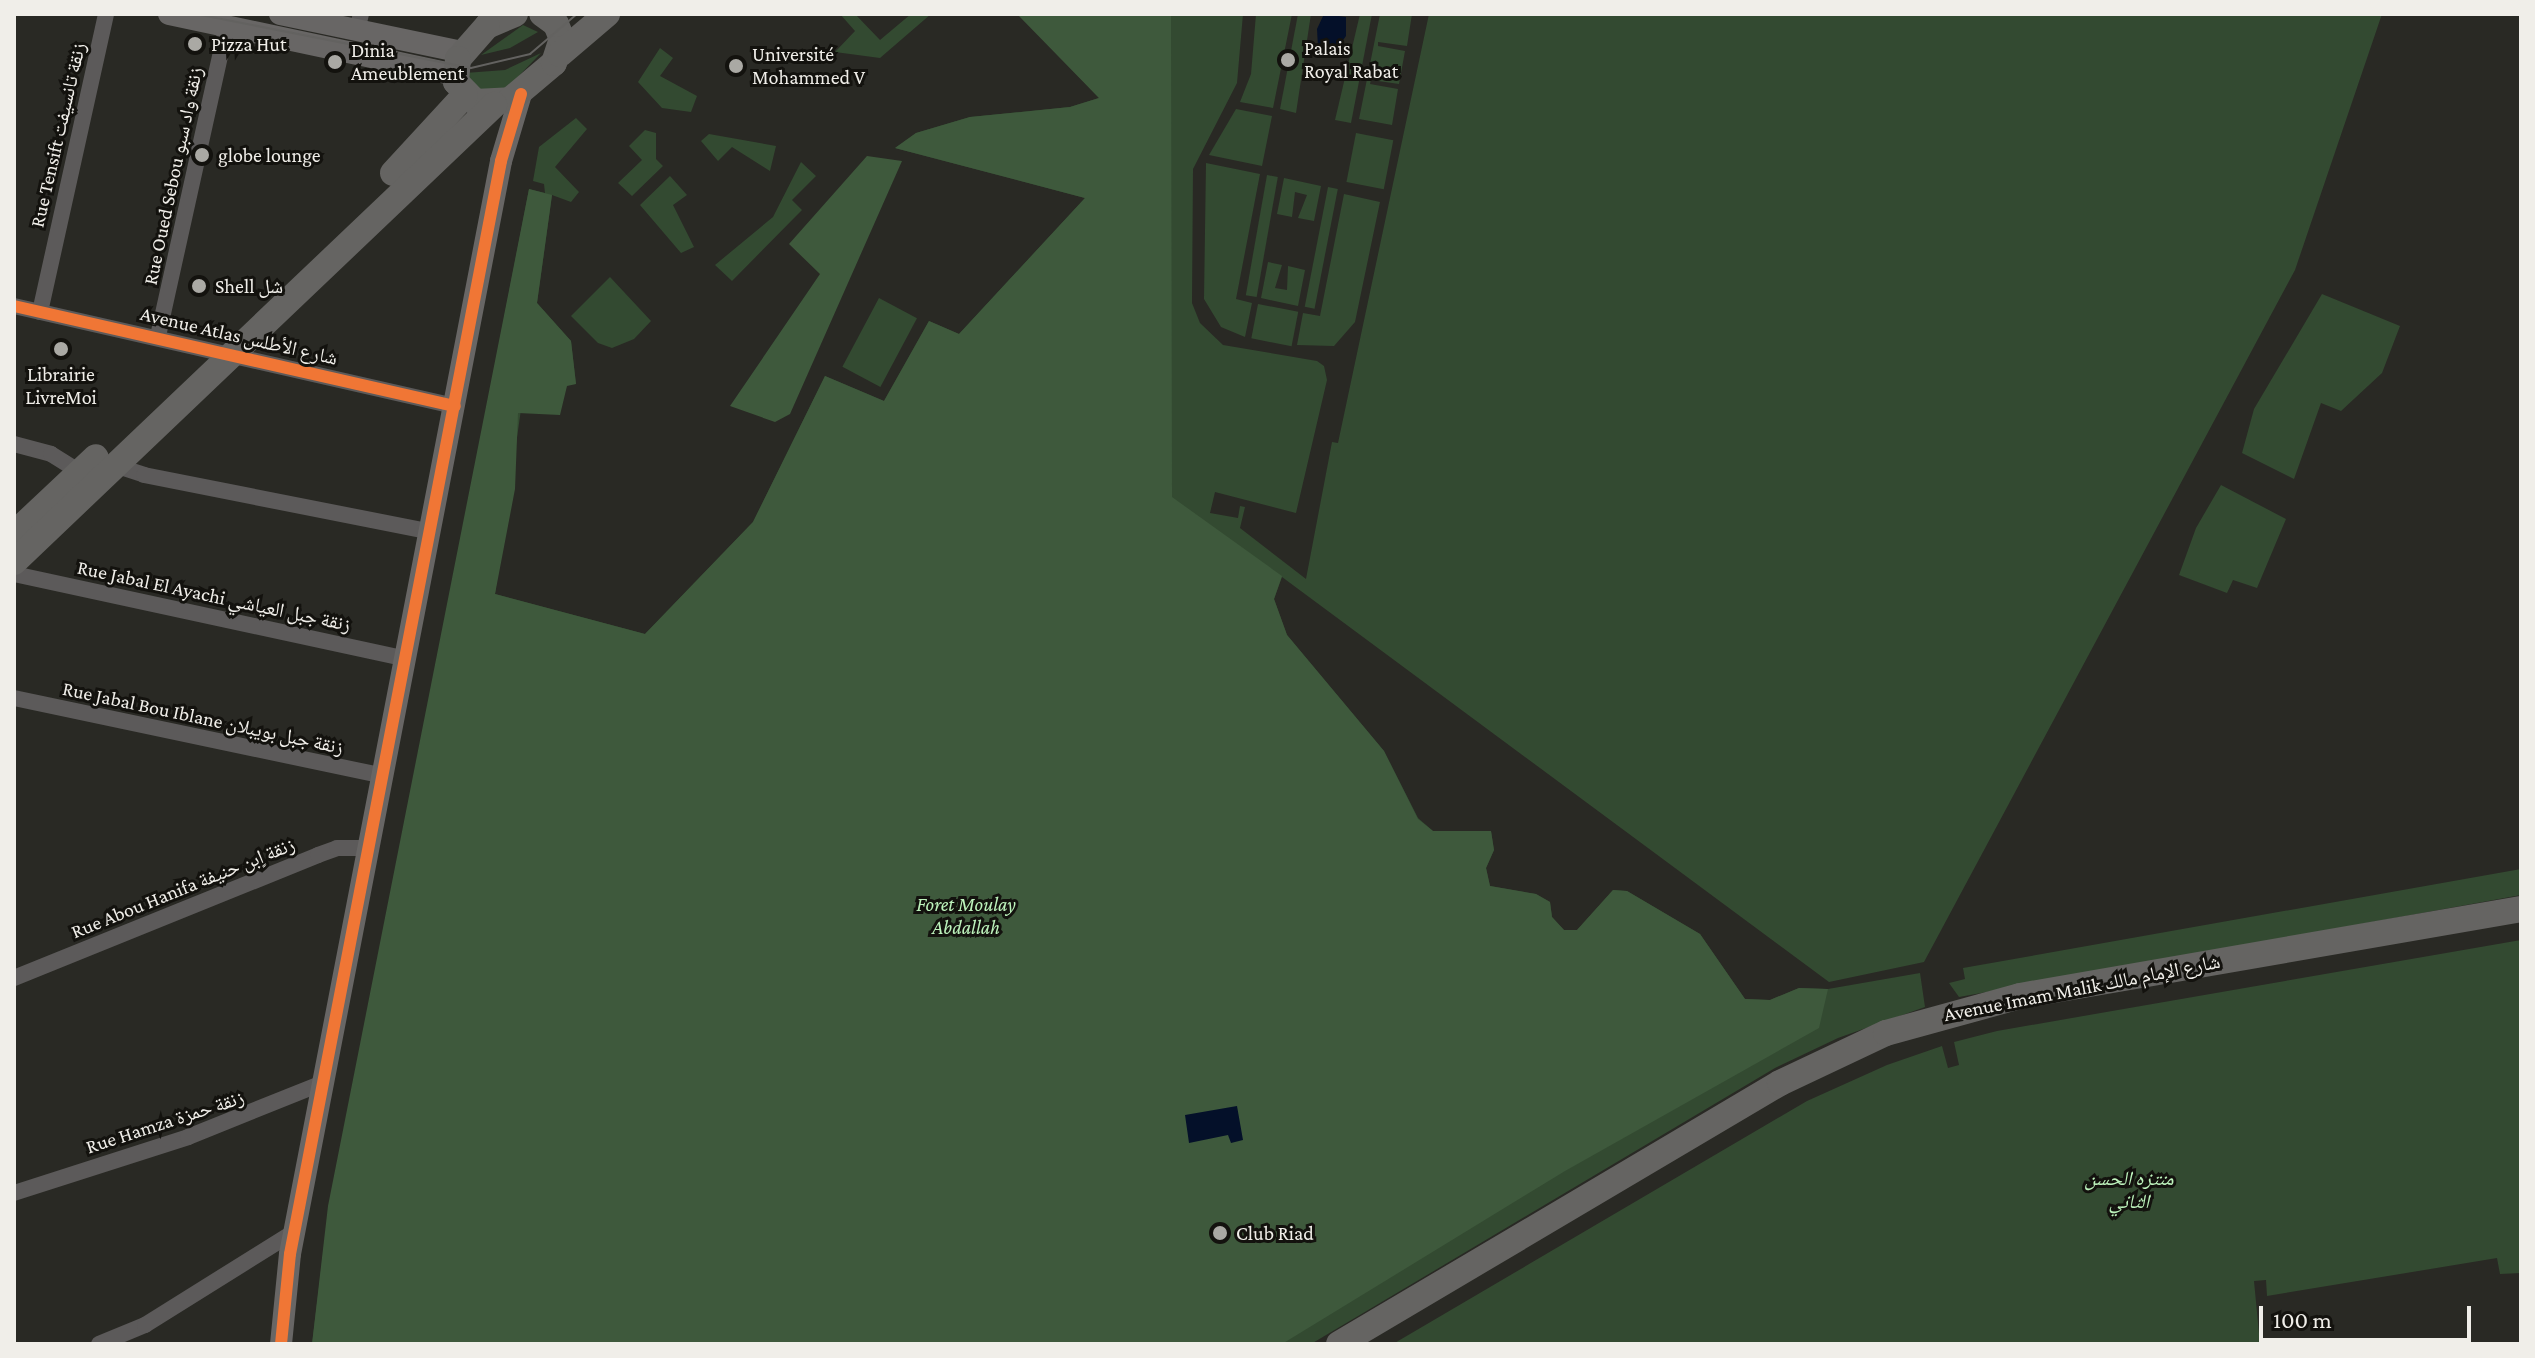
<!DOCTYPE html>
<html>
<head>
<meta charset="utf-8">
<style>
  body { margin:0 }
  #map { position:relative; width:2535px; height:1358px; overflow:hidden; background:#292924; font-family:"Crimson Pro","Noto Naskh Arabic",serif }
  div>[style] { position:absolute }
  .green>* { inset:0; background:#334a31; transform-origin:0 0 }
  .forest>* { inset:0; background:#3e593c }
  .water>* { inset:0; background:#041029 }
  .street>* { height:16px; margin:-8px; padding:0 8px; transform-origin:8px; border-radius:8px; background:#5c5a5a }
  .secondary>* { height:22px; margin:-11px; padding:0 11px; transform-origin:11px; border-radius:11px; background:#686665 }
  .primary>* { height:26px; margin:-13px; padding:0 13px; transform-origin:13px; border-radius:13px; background:#656462 }
  .tram>* { height:2px; margin:-1px; padding:0 1px; transform-origin:1px; border-radius:1px; background:#636260 }
  .cycleway>* { height:12px; margin:-6px; padding:0 6px; transform-origin:6px; border-radius:6px; background:#f07635 }
  .dots>* { width:22px; height:22px; translate:-50% -50%; box-sizing:border-box; border:4px solid #13120e; border-radius:50% }
  span { translate:-50% -50%; white-space:nowrap; text-align:center; line-height:1.15; -webkit-text-stroke:6px #13120e; paint-order:stroke }
  .poi-label { font-size:20px; color:#f0eee9 }
  .left { translate:0 -50%; text-align:left }
  .street-label { font-size:20px; color:#f0eee9 }
  .park-label { font-size:20px; color:#bdf3bc; font-style:italic }
  .frame { position:absolute; inset:0; border:16px solid #f0eee9; pointer-events:none }
  .scale { position:absolute; left:2259px; top:1306px; width:212px; height:36px; box-sizing:border-box; border:4px solid #f0eee9; border-top:0; padding-left:10px; font-size:24px; line-height:28px; white-space:nowrap; color:#f0eee9; -webkit-text-stroke:6px #13120e; paint-order:stroke }
</style>
</head>
<body>
<div id="map">
  <div class="green">
    <div style="clip-path:polygon(840px 14px,855px 14px,880px 40px,911px 14px,931px 14px,880px 58px,835px 52px,855px 31px)"></div>
    <div style="clip-path:polygon(1019px 14px,1243px 14px,1237px 83px,1193px 169px,1192px 303px,1200px 323px,1223px 345px,1317px 361px,1324px 366px,1327px 380px,1296px 513px,1215px 492px,1210px 513px,1238px 518px,1240px 506px,1245px 507px,1240px 528px,1306px 579px,1332px 442px,1338px 443px,1429px 14px,2382px 14px,2295px 270px,1924px 962px,1829px 982px,1282px 577px,1274px 599px,1287px 635px,1384px 751px,1418px 818px,1433px 831px,1491px 831px,1494px 850px,1486px 868px,1490px 886px,1536px 894px,1550px 902px,1552px 917px,1564px 930px,1577px 930px,1613px 890px,1627px 891px,1700px 934px,1745px 999px,1770px 1000px,1799px 988px,1828px 989px,1920px 973px,1925px 1007px,1838px 1038px,1775px 1068px,1311px 1344px,312px 1344px,324px 1246px,529px 189px,545px 193px,544px 184px,533px 181px,539px 147px,576px 118px,587px 129px,555px 167px,579px 192px,571px 202px,552px 195px,537px 303px,571px 341px,576px 384px,524px 388px,495px 594px,645px 634px,753px 522px,825px 376px,884px 401px,929px 321px,959px 334px,1085px 198px,895px 148px,916px 133px,970px 117px,1070px 107px,1099px 98px)"></div>
    <div style="clip-path:polygon(1256px 14px,1292px 14px,1273px 108px,1240px 102px,1251px 74px)"></div>
    <div style="clip-path:polygon(1298px 14px,1311px 14px,1296px 113px,1280px 109px)"></div>
    <div style="clip-path:polygon(1360px 14px,1372px 14px,1351px 123px,1335px 120px)"></div>
    <div style="clip-path:polygon(1380px 14px,1412px 14px,1407px 46px,1378px 42px,1378px 46px,1405px 51px,1399px 84px,1371px 80px,1370px 84px,1398px 89px,1392px 125px,1359px 119px)"></div>
    <div style="clip-path:polygon(523px 25px,538px 32px,510px 48px,481px 55px)"></div>
    <div style="clip-path:polygon(660px 48px,673px 58px,660px 76px,697px 96px,691px 112px,662px 108px,638px 82px)"></div>
    <div style="clip-path:polygon(541px 53px,506px 89px,482px 93px,465px 73px,505px 70px)"></div>
    <div style="clip-path:polygon(1236px 109px,1272px 116px,1262px 166px,1209px 155px)"></div>
    <div style="clip-path:polygon(645px 130px,656px 133px,656px 159px,663px 166px,632px 196px,618px 183px,642px 160px,629px 146px)"></div>
    <div style="left:1356px;top:133px;width:38px;height:50px;rotate:11deg"></div>
    <div style="clip-path:polygon(709px 134px,776px 146px,770px 171px,732px 147px,718px 161px,701px 141px)"></div>
    <div style="clip-path:polygon(801px 162px,816px 176px,792px 200px,802px 210px,732px 281px,715px 265px,773px 217px)"></div>
    <div style="clip-path:polygon(1206px 163px,1260px 174px,1236px 299px,1252px 303px,1245px 337px,1221px 327px,1204px 299px)"></div>
    <div style="left:1267px;top:175px;width:11px;height:122px;rotate:10deg"></div>
    <div style="clip-path:polygon(670px 176px,687px 195px,673px 205px,694px 247px,681px 253px,640px 205px)"></div>
    <div style="clip-path:polygon(1284px 178px,1321px 186px,1314px 221px,1298px 218px,1307px 195px,1295px 192px,1292px 217px,1277px 214px)"></div>
    <div style="left:1328px;top:187px;width:10px;height:122px;rotate:11deg"></div>
    <div style="clip-path:polygon(1344px 194px,1380px 202px,1355px 322px,1334px 346px,1297px 345px,1303px 313px,1320px 316px)"></div>
    <div style="clip-path:polygon(1268px 262px,1282px 265px,1275px 288px,1287px 290px,1288px 266px,1305px 270px,1298px 306px,1261px 298px)"></div>
    <div style="clip-path:polygon(610px 277px,651px 321px,634px 339px,612px 348px,598px 343px,571px 316px)"></div>
    <div style="clip-path:polygon(2322px 294px,2400px 326px,2382px 373px,2341px 411px,2321px 403px,2294px 479px,2242px 453px,2254px 409px)"></div>
    <div style="left:879px;top:298px;width:43px;height:78px;rotate:28deg"></div>
    <div style="left:1258px;top:304px;width:41px;height:35px;rotate:11deg"></div>
    <div style="clip-path:polygon(2221px 485px,2286px 519px,2257px 588px,2233px 580px,2227px 593px,2179px 575px,2196px 528px)"></div>
    <div style="clip-path:polygon(2521px 869px,2521px 895px,1959px 997px,1949px 983px,1965px 979px,1963px 968px)"></div>
    <div style="clip-path:polygon(2521px 940px,2521px 1273px,2500px 1274px,2497px 1258px,2267px 1296px,2266px 1280px,2254px 1281px,2260px 1344px,1393px 1344px,1807px 1101px,1887px 1065px,1942px 1046px,1948px 1068px,1959px 1065px,1954px 1042px,1997px 1031px)"></div>
  </div>
  <div class="forest">
    <div style="clip-path:polygon(1017px 14px,1171px 14px,1172px 497px,1282px 576px,1274px 599px,1287px 635px,1384px 751px,1418px 819px,1433px 831px,1491px 831px,1494px 850px,1486px 868px,1490px 886px,1536px 894px,1550px 902px,1552px 917px,1564px 930px,1577px 930px,1613px 890px,1627px 891px,1700px 934px,1745px 999px,1770px 1000px,1799px 988px,1828px 989px,1819px 1028px,1565px 1171px,1282px 1344px,312px 1344px,328px 1206px,529px 189px,552px 195px,537px 303px,571px 341px,576px 384px,567px 386px,560px 415px,518px 413px,515px 489px,495px 594px,645px 634px,753px 522px,825px 376px,884px 401px,929px 321px,959px 334px,1085px 198px,895px 148px,916px 133px,970px 117px,1070px 107px,1099px 98px)"></div>
    <div style="clip-path:polygon(867px 156px,902px 161px,790px 414px,775px 422px,730px 406px,820px 274px,789px 244px)"></div>
  </div>
  <div class="water">
    <div style="clip-path:polygon(1324px 14px,1346px 17px,1346px 36px,1330px 58px,1318px 47px,1317px 29px)"></div>
    <div style="clip-path:polygon(1237px 1106px,1243px 1140px,1231px 1143px,1228px 1135px,1189px 1143px,1185px 1115px)"></div>
  </div>
  <div class="street">
    <div style="left:357px;top:30px;width:16px;rotate:-76deg"></div>
    <div style="left:14px;top:306px;width:452px;rotate:12.8deg"></div>
    <div style="left:40px;top:312px;width:305px;rotate:-77.5deg"></div>
    <div style="left:158px;top:336px;width:319px;rotate:-77.5deg"></div>
    <div style="left:14px;top:444px;width:38px;rotate:15deg"></div>
    <div style="left:51px;top:454px;width:34px;rotate:32deg"></div>
    <div style="left:108px;top:463px;width:38px;rotate:18deg"></div>
    <div style="left:144px;top:475px;width:293px;rotate:11.2deg"></div>
    <div style="left:14px;top:574px;width:401px;rotate:12.2deg"></div>
    <div style="left:14px;top:698px;width:378px;rotate:11.9deg"></div>
    <div style="left:14px;top:978px;width:328px;rotate:-22deg"></div>
    <div style="left:318px;top:855px;width:20px;rotate:-20deg"></div>
    <div style="left:337px;top:848px;width:34px"></div>
    <div style="left:14px;top:1193px;width:183px;rotate:-17.8deg"></div>
    <div style="left:188px;top:1137px;width:148px;rotate:-21.9deg"></div>
    <div style="left:99px;top:1344px;width:50px;rotate:-22.4deg"></div>
    <div style="left:145px;top:1325px;width:176px;rotate:-32deg"></div>
  </div>
  <div class="secondary">
    <div style="left:169px;top:14px;width:292px;rotate:12deg"></div>
    <div style="left:280px;top:14px;width:186px;rotate:11.8deg"></div>
    <div style="left:281px;top:1344px;width:90px;rotate:-84.3deg"></div>
    <div style="left:290px;top:1254px;width:1113px;rotate:-79.07deg"></div>
    <div style="left:501px;top:161px;width:70px;rotate:-73.4deg"></div>
  </div>
  <div class="primary">
    <div style="left:515px;top:14px;width:30px;rotate:157deg"></div>
    <div style="left:487px;top:26px;width:44px;rotate:131.3deg"></div>
    <div style="left:458px;top:59px;width:23px;rotate:95deg"></div>
    <div style="left:456px;top:82px;width:28px;rotate:46deg"></div>
    <div style="left:475px;top:102px;width:35px;rotate:-3deg"></div>
    <div style="left:510px;top:100px;width:57px;rotate:-40.1deg"></div>
    <div style="left:554px;top:63px;width:25px;rotate:-72deg"></div>
    <div style="left:562px;top:39px;width:16px;rotate:-112deg"></div>
    <div style="left:556px;top:24px;width:17px;rotate:-144deg"></div>
    <div style="left:560px;top:54px;width:62px;rotate:-40.4deg"></div>
    <div style="left:393px;top:173px;width:106px;rotate:-47.3deg"></div>
    <div style="left:14px;top:534px;width:112px;rotate:-43.2deg"></div>
    <div style="left:14px;top:562px;width:663px;rotate:-43.59deg"></div>
    <div style="left:1339px;top:1344px;width:512px;rotate:-30.62deg"></div>
    <div style="left:1780px;top:1083px;width:117px;rotate:-25.3deg"></div>
    <div style="left:1886px;top:1033px;width:139px;rotate:-15.4deg"></div>
    <div style="left:2020px;top:996px;width:508px;rotate:-9.85deg"></div>
  </div>
  <div class="tram">
    <div style="left:196px;top:14px;width:280px;rotate:11.1deg"></div>
    <div style="left:471px;top:68px;width:61px;rotate:-13.3deg"></div>
    <div style="left:530px;top:54px;width:62px;rotate:-40.4deg"></div>
  </div>
  <div class="cycleway">
    <div style="left:14px;top:306px;width:452px;rotate:12.8deg"></div>
    <div style="left:281px;top:1344px;width:90px;rotate:-84.3deg"></div>
    <div style="left:290px;top:1254px;width:1113px;rotate:-79.07deg"></div>
    <div style="left:501px;top:161px;width:70px;rotate:-73.4deg"></div>
  </div>
  <div class="dots">
    <div style="left:195px;top:44px;background:#aaa9a4"></div>
    <div style="left:1288px;top:60px;background:#aaa9a4"></div>
    <div style="left:335px;top:62px;background:#aaa9a4"></div>
    <div style="left:736px;top:66px;background:#aaa9a4"></div>
    <div style="left:202px;top:155px;background:#aaa9a4"></div>
    <div style="left:199px;top:286px;background:#aaa9a4"></div>
    <div style="left:61px;top:349px;background:#aaa9a4"></div>
    <div style="left:1220px;top:1233px;background:#aaa9a4"></div>
  </div>
  <div class="poi-label">
    <span class="left" style="left:211px;top:44px">Pizza Hut</span>
    <span class="left" style="left:1304px;top:60px">Palais<br>Royal Rabat</span>
    <span class="left" style="left:351px;top:62px">Dinia<br>Ameublement</span>
    <span class="left" style="left:752px;top:66px">Université<br>Mohammed V</span>
    <span class="left" style="left:218px;top:155px">globe lounge</span>
    <span class="left" style="left:215px;top:286px">Shell شل</span>
    <span style="left:61px;top:386px">Librairie<br>LivreMoi</span>
    <span class="left" style="left:1236px;top:1233px">Club Riad</span>
  </div>
  <div class="street-label">
    <span style="left:58px;top:135px;rotate:-77deg">Rue Tensift زنقة تانسيفت</span>
    <span style="left:173px;top:176px;rotate:-78deg">Rue Oued Sebou زنقة واد سبو</span>
    <span style="left:239px;top:336px;rotate:13deg">Avenue Atlas شارع الأطلس</span>
    <span style="left:214px;top:596px;rotate:12deg">Rue Jabal El Ayachi زنقة جبل العياشي</span>
    <span style="left:203px;top:718px;rotate:12deg">Rue Jabal Bou Iblane زنقة جبل بويبلان</span>
    <span style="left:183px;top:888px;rotate:-22deg">Rue Abou Hanifa زنقة اٍبن حنيفة</span>
    <span style="left:2082px;top:988px;rotate:-11deg">Avenue Imam Malik شارع الإمام مالك</span>
    <span style="left:165px;top:1122px;rotate:-18deg">Rue Hamza زنقة حمزة</span>
  </div>
  <div class="park-label">
    <span style="left:966px;top:916px">Foret Moulay<br>Abdallah</span>
    <span style="left:2129px;top:1190px">منتزه الحسن<br>الثاني</span>
  </div>
  <div class="frame"></div>
  <div class="scale">100 m</div>
</div>
</body>
</html>
